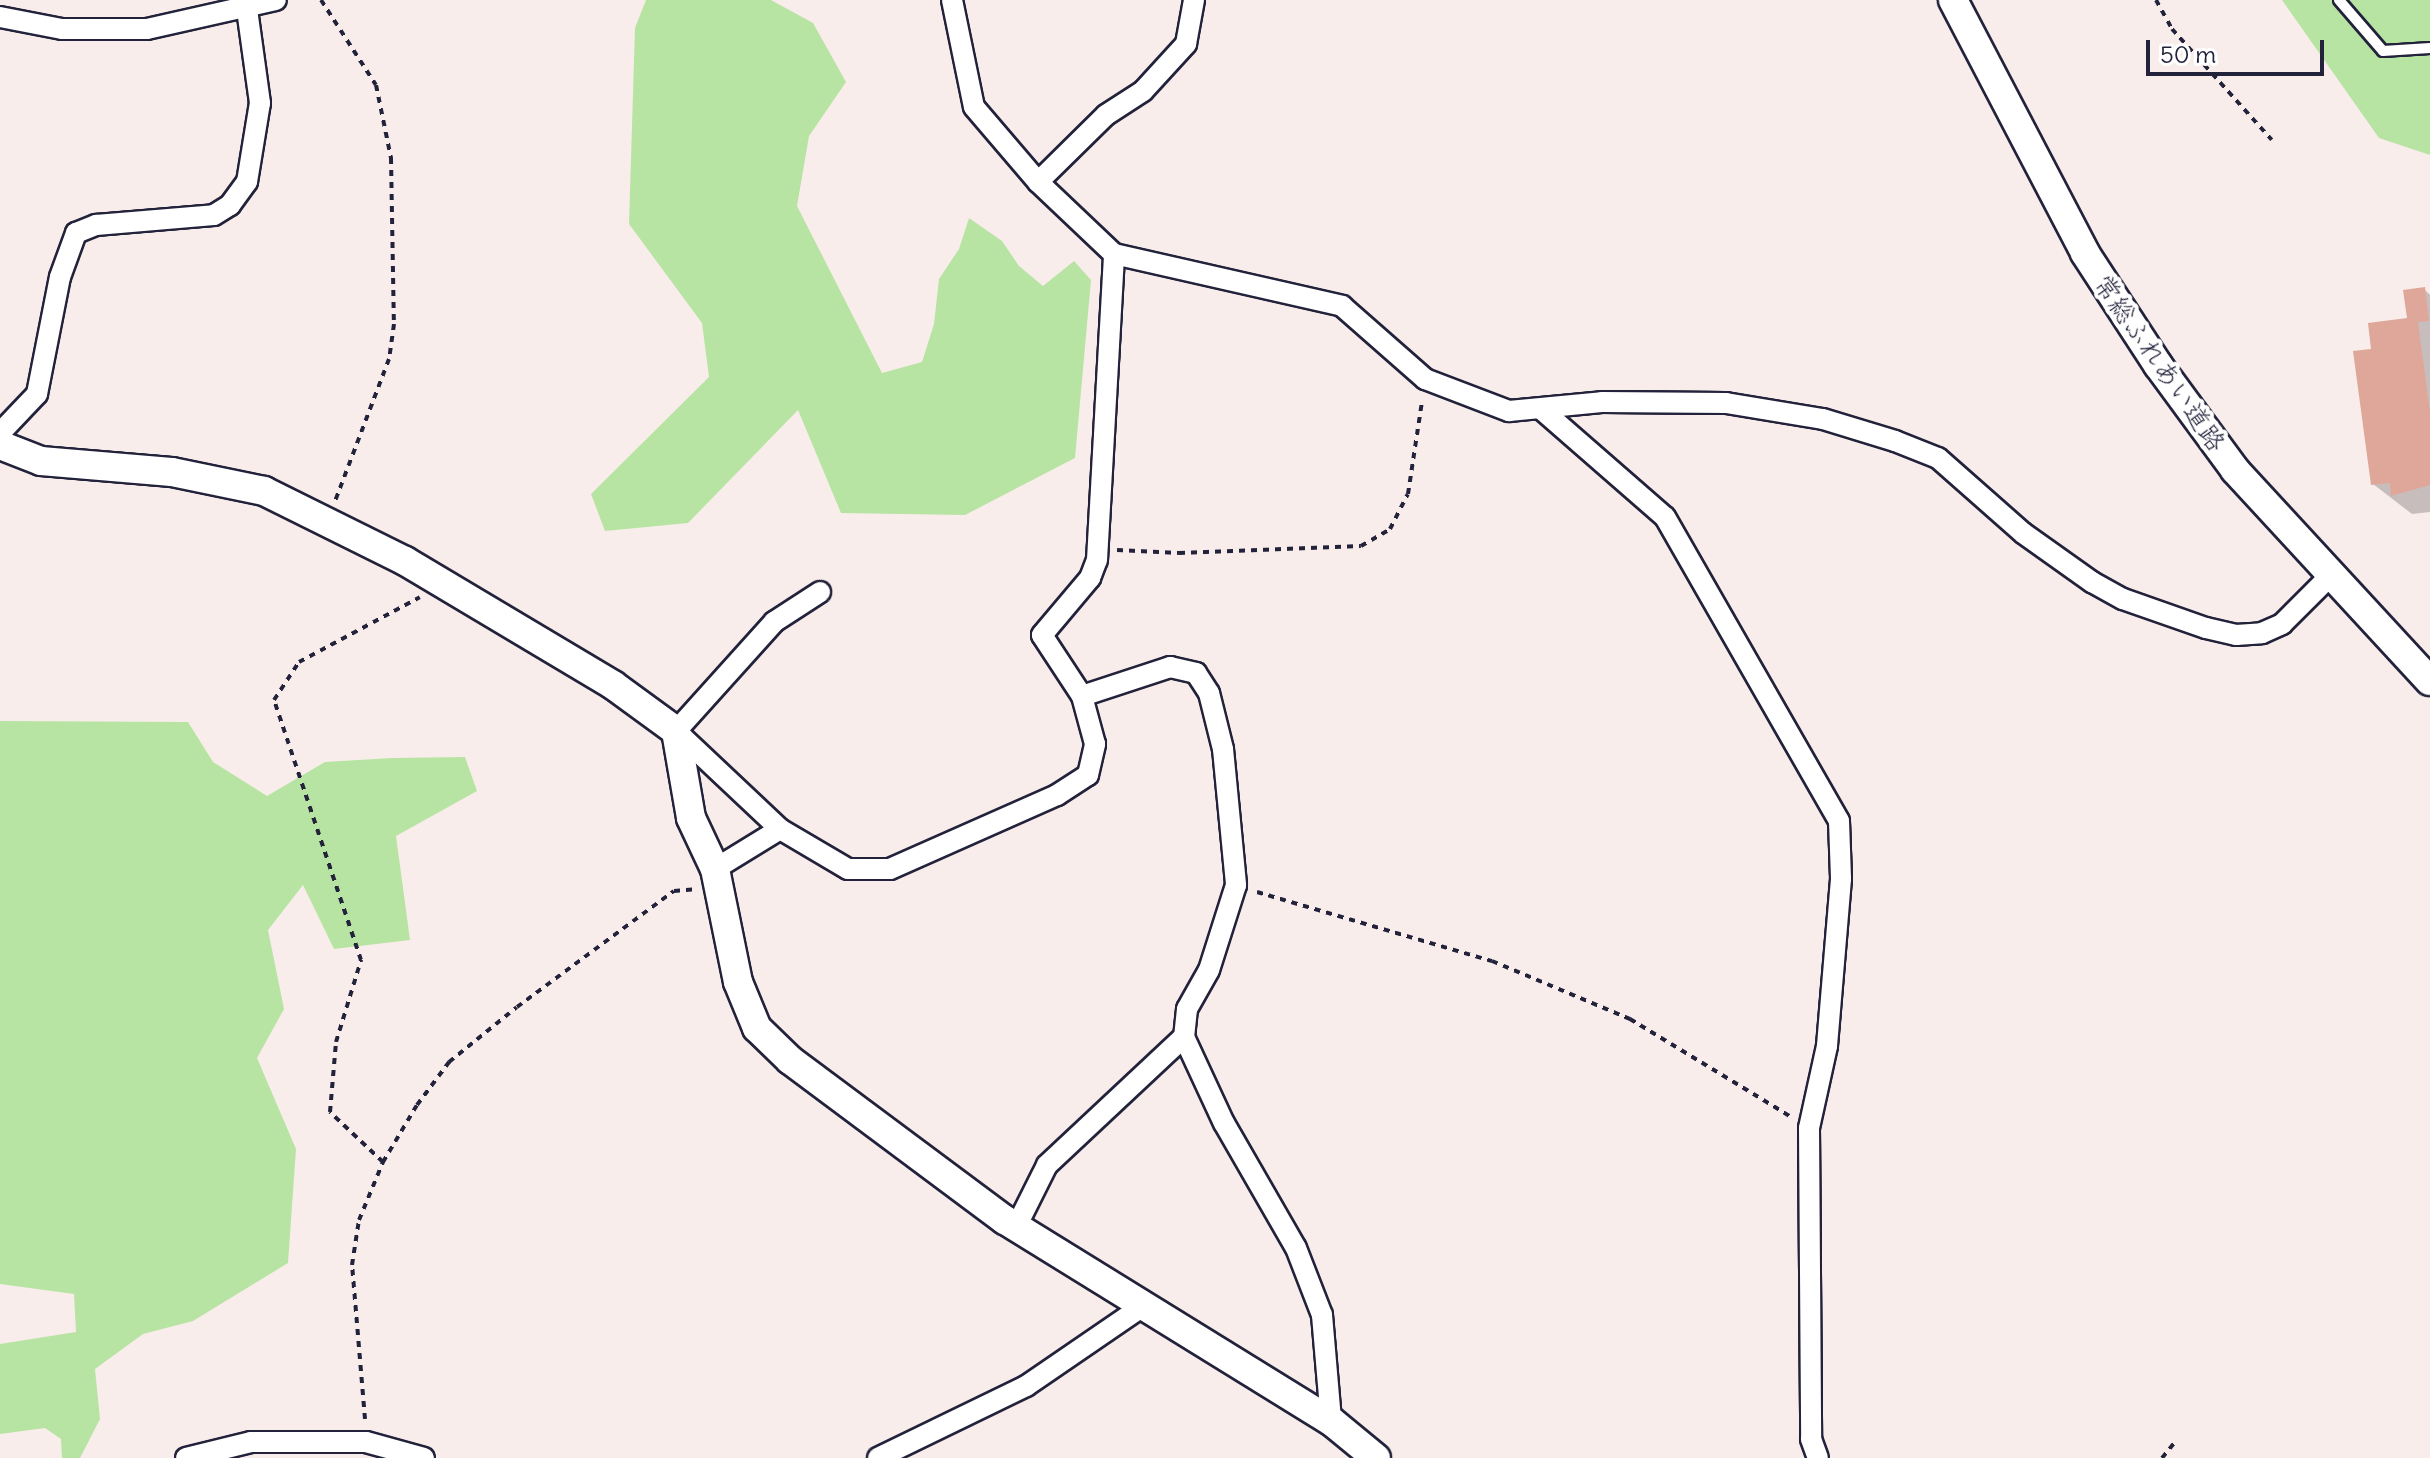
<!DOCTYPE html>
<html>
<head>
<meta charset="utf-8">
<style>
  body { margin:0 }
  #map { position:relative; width:2430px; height:1458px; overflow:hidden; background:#f9edeb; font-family:Delius,"Klee One",sans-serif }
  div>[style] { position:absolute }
  .green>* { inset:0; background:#b7e4a2 }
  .shadow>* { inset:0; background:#0003 }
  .building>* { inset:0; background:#dfa79a }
  .path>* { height:4px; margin-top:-2px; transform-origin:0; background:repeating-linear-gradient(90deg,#22223b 0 6px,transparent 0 12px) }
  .roads { filter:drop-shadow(2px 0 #22223b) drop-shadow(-2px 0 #22223b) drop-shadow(0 2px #22223b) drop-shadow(0 -2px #22223b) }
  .lane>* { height:10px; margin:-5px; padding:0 5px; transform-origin:5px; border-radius:5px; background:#fff }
  .street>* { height:20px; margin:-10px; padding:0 10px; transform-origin:10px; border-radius:10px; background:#fff }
  .secondary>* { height:28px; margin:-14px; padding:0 14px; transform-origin:14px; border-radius:14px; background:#fff }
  span { translate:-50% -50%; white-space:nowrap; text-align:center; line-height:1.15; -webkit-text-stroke:8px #fff; paint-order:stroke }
  .street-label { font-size:26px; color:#22223b }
  .scale { position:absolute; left:2146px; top:40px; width:178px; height:36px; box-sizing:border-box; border:4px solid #22223b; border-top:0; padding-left:10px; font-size:24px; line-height:28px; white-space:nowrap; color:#22223b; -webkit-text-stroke:6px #fff; paint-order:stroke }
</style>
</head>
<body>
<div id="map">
  <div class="green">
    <div style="clip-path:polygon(646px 0,771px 0,813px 23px,846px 82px,809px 136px,797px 206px,882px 373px,922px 362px,934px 324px,939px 279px,959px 249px,969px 218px,1002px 241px,1019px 266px,1043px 286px,1074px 261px,1091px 280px,1075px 458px,965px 515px,841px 513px,798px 410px,688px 523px,605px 531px,591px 494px,709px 377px,702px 323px,629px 224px,635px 28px)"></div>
    <div style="clip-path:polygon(2282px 0,2430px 0,2430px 155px,2379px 138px)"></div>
    <div style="clip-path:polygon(0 721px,188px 722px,213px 762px,267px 796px,325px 762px,392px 758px,465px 757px,477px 791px,396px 836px,410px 940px,334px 949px,303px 885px,268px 930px,284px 1009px,257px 1058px,296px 1149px,288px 1263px,193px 1321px,143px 1334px,95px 1369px,100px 1419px,80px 1458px,62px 1458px,61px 1439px,45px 1428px,0 1434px,0 1344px,76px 1332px,74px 1294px,0 1284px)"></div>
  </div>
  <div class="shadow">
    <div style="clip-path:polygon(2424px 289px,2430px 295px,2430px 512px,2412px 514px,2373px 484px,2409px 320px)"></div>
  </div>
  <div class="building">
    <div style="clip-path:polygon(2425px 287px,2429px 321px,2418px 322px,2430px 413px,2430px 485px,2391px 496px,2390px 483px,2371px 485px,2353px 351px,2371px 349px,2368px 323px,2407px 318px,2403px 290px)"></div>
  </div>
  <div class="path">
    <div style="left:321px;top:0;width:101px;rotate:57.1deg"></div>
    <div style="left:376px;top:85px;width:75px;rotate:78.4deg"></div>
    <div style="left:391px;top:158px;width:166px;rotate:89deg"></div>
    <div style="left:394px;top:324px;width:35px;rotate:98deg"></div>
    <div style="left:389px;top:359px;width:152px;rotate:110.8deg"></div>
    <div style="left:2156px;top:0;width:33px;rotate:61deg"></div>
    <div style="left:2172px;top:29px;width:149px;rotate:48deg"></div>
    <div style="left:1117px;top:550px;width:62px;rotate:2.8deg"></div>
    <div style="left:1179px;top:553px;width:182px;rotate:-2.2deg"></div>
    <div style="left:1361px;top:546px;width:34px;rotate:-30deg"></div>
    <div style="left:1390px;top:529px;width:39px;rotate:-63deg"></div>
    <div style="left:1408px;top:494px;width:94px;rotate:-81.4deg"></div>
    <div style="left:1257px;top:892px;width:245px;rotate:16.4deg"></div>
    <div style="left:1492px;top:961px;width:150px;rotate:22.8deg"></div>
    <div style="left:1630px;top:1019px;width:188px;rotate:31.3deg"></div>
    <div style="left:383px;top:1162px;width:73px;rotate:-136.7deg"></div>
    <div style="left:330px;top:1112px;width:70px;rotate:-85.1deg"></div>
    <div style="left:336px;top:1042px;width:86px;rotate:-73deg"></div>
    <div style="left:361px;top:960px;width:274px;rotate:-108.5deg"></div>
    <div style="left:274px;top:700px;width:45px;rotate:-56.7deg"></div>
    <div style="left:299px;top:662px;width:137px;rotate:-28.2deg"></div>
    <div style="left:365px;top:1419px;width:155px;rotate:-94.8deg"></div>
    <div style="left:352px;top:1265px;width:46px;rotate:-81.2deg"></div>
    <div style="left:359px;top:1220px;width:63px;rotate:-67.5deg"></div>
    <div style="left:383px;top:1162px;width:66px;rotate:-59.2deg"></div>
    <div style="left:417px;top:1105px;width:54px;rotate:-53.3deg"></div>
    <div style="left:449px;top:1062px;width:87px;rotate:-39deg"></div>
    <div style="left:517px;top:1007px;width:195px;rotate:-36.5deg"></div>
    <div style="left:674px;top:891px;width:21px;rotate:-5deg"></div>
    <div style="left:2162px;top:1458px;width:19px;rotate:-51deg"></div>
  </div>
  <div class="roads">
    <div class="lane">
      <div style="left:2339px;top:0;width:67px;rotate:49.2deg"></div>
      <div style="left:2383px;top:51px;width:47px;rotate:-3.7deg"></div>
    </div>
    <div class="street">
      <div style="left:952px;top:0;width:109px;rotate:78.4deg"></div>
      <div style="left:974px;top:107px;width:99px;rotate:49.5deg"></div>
      <div style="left:1038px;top:182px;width:105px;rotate:43.5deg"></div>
      <div style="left:1114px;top:254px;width:234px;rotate:12.8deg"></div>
      <div style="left:1342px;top:306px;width:111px;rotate:41.3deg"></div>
      <div style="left:1425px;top:379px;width:90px;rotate:20.9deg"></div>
      <div style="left:1509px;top:411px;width:93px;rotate:-5.5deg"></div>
      <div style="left:1602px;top:402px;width:124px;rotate:0.5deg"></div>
      <div style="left:1726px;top:403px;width:98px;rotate:9.4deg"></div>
      <div style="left:1823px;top:419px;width:75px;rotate:17deg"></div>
      <div style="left:1895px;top:441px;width:46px;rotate:21.6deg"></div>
      <div style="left:1938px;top:458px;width:113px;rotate:41.4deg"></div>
      <div style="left:2023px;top:533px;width:85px;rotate:35.4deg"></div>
      <div style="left:2092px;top:582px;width:35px;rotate:29deg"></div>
      <div style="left:2123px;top:599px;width:88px;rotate:19.3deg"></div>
      <div style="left:2206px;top:628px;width:31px;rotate:13deg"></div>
      <div style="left:2236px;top:635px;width:26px;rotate:-4deg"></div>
      <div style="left:2262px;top:633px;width:22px;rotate:-24deg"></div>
      <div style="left:2282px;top:624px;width:66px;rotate:-45deg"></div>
      <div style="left:0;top:17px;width:63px;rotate:11deg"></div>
      <div style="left:62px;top:29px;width:85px"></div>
      <div style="left:147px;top:29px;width:132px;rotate:-12.7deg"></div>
      <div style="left:1038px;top:182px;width:95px;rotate:-44.6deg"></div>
      <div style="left:1106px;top:115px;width:44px;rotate:-33deg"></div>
      <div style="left:1143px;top:91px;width:64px;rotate:-47.5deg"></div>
      <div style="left:1186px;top:44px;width:45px;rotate:-79.7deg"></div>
      <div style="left:1541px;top:409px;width:164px;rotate:41.1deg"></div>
      <div style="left:1665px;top:517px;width:350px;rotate:60.2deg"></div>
      <div style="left:1839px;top:821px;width:58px;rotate:88deg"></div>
      <div style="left:1841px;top:879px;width:168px;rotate:94.8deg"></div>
      <div style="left:1827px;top:1046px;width:84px;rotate:102.4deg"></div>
      <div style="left:1809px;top:1128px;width:311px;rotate:89.6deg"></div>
      <div style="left:1811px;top:1439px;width:20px;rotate:70deg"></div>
      <div style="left:0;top:433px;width:54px;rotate:-46.5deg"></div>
      <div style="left:37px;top:394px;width:119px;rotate:-78.9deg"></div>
      <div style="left:60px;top:277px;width:47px;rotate:-70deg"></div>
      <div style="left:76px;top:233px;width:22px;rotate:-22deg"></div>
      <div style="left:96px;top:225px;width:118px;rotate:-4.8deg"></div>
      <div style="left:214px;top:215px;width:19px;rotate:-32deg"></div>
      <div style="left:230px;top:205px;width:29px;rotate:-54deg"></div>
      <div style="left:247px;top:182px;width:80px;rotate:-80.7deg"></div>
      <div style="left:260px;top:103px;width:95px;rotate:-97.9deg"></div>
      <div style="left:1082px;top:696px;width:93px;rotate:-18.2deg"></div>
      <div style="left:1170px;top:667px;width:27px;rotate:13deg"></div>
      <div style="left:1196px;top:673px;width:24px;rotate:57deg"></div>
      <div style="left:1209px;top:693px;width:58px;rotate:76deg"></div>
      <div style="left:1223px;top:749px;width:137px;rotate:84.5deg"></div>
      <div style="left:1236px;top:885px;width:89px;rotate:107.6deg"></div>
      <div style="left:1209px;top:970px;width:45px;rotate:119.4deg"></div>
      <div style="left:1187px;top:1009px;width:28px;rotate:96deg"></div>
      <div style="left:1184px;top:1037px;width:95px;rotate:65.1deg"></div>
      <div style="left:1224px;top:1123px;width:144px;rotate:60.1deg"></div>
      <div style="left:1296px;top:1248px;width:72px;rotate:68.8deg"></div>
      <div style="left:1322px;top:1315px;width:106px;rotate:85.1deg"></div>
      <div style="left:780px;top:829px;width:143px;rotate:-136.7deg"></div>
      <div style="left:676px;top:731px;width:147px;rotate:-48deg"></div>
      <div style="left:774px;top:622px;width:55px;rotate:-33.1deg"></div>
      <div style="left:715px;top:869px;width:76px;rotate:-31.6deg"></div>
      <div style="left:780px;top:829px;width:79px;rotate:30.5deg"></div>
      <div style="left:848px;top:869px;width:42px"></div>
      <div style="left:890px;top:869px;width:183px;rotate:-23.9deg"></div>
      <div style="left:1057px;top:795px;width:37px;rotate:-33deg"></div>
      <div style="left:1088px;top:775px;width:32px;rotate:-77deg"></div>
      <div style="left:1095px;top:744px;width:50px;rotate:-105.2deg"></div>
      <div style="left:1082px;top:696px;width:73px;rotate:-123.3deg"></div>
      <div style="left:1042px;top:635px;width:75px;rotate:-49.9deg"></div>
      <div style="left:1090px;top:578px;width:19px;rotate:-69deg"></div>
      <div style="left:1097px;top:560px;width:306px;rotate:-86.8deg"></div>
      <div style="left:1016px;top:1227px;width:69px;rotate:-63.4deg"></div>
      <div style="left:1047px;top:1165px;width:187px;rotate:-43.1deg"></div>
      <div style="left:186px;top:1458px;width:67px;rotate:-13.8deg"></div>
      <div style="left:251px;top:1442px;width:115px"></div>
      <div style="left:366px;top:1442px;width:60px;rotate:15.4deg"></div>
      <div style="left:878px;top:1458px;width:165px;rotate:-25.9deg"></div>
      <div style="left:1026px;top:1386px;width:138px;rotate:-34.4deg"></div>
    </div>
    <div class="secondary">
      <div style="left:1953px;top:0;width:285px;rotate:62.4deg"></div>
      <div style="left:2085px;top:253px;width:134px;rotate:56.9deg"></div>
      <div style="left:2158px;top:365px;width:130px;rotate:53.7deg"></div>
      <div style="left:2235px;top:470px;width:287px;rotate:47.3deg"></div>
      <div style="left:0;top:445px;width:44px;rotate:21.3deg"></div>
      <div style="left:41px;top:461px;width:131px;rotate:4.8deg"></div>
      <div style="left:172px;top:472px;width:94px;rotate:11.7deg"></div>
      <div style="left:264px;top:491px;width:157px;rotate:26.4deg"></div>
      <div style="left:405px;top:561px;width:242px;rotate:30.8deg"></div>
      <div style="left:613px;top:685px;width:78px;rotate:36.1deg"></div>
      <div style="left:676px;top:731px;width:88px;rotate:80.2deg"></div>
      <div style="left:691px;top:818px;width:56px;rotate:64.8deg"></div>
      <div style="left:715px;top:869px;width:115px;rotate:78.5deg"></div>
      <div style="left:738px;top:982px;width:50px;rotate:67.6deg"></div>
      <div style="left:757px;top:1028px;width:46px;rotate:44.1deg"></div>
      <div style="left:790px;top:1060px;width:268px;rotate:36.7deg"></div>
      <div style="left:1005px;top:1220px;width:383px;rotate:31.7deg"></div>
      <div style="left:1331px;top:1421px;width:58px;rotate:39.4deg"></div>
    </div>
  </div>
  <div class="street-label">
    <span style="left:2160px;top:363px;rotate:55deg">常総ふれあい道路</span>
  </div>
  <div class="scale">50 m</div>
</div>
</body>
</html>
